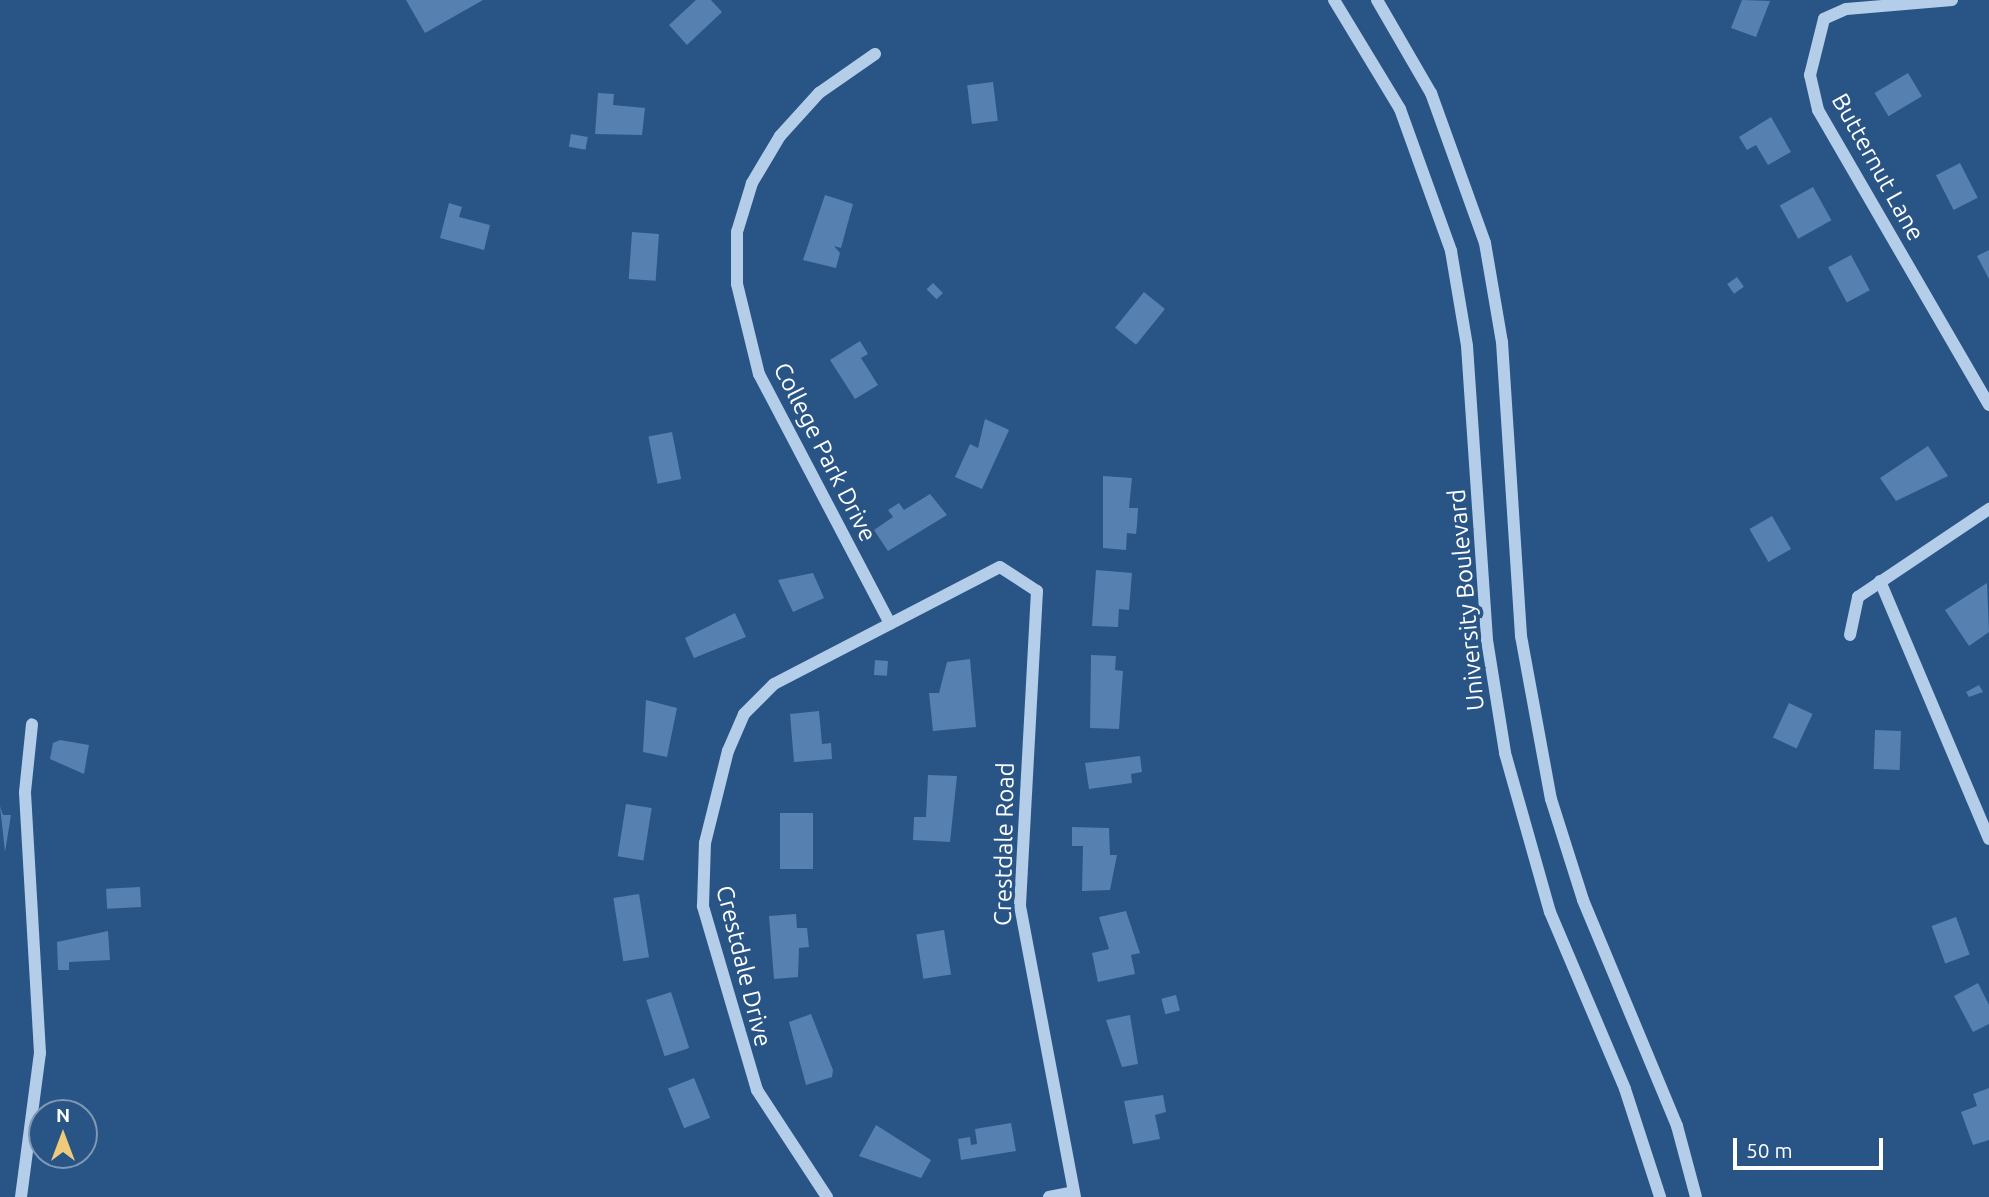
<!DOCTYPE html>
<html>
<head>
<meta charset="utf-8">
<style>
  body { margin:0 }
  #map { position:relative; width:1989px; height:1197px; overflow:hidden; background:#295486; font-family:Ubuntu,sans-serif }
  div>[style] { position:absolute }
  .building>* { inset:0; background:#5580b0; transform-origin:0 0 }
  .minor>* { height:12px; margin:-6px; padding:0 6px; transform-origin:6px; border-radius:6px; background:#b4cde8 }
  span { translate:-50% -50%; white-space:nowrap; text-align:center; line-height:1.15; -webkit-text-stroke:7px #295486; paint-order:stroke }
  .street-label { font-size:24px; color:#fff }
  .north { position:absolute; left:28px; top:1099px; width:70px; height:70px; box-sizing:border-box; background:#295486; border:2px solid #7f98b6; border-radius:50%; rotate:0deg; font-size:19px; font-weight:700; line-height:28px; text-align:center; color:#fff }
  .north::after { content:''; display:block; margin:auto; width:24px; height:32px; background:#efca7b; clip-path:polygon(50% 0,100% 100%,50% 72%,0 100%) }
  .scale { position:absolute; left:1733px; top:1138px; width:150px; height:32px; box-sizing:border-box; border:4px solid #fff; border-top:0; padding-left:9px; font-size:21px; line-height:24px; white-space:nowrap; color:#fff; -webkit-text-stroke:5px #295486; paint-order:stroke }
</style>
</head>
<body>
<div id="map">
  <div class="building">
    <div style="clip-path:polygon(406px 0,483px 0,425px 33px)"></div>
    <div style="clip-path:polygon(696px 0,711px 0,722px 12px,687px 45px,669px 25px)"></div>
    <div style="clip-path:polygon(1742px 0,1770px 1px,1756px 37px,1731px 28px)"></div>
    <div style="left:1908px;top:73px;width:27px;height:39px;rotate:59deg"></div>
    <div style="left:993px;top:82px;width:39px;height:26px;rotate:83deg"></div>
    <div style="clip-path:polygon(598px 93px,614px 94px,613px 105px,645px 108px,642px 135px,595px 134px)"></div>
    <div style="clip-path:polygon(1771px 117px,1791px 152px,1768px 165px,1756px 145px,1747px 150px,1739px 137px)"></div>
    <div style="left:571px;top:134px;width:17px;height:13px;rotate:10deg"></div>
    <div style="left:1960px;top:163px;width:39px;height:27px;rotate:63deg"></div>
    <div style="left:1813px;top:187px;width:38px;height:38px;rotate:61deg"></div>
    <div style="clip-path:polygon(825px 195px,853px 204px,841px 248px,834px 246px,840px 253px,836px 268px,803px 260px)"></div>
    <div style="clip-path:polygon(449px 203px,462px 207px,459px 217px,490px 225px,484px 250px,440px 238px)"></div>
    <div style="left:632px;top:232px;width:27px;height:47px;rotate:4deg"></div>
    <div style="clip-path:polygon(1989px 250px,1989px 279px,1977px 256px)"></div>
    <div style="left:1851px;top:255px;width:40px;height:26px;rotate:62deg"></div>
    <div style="left:1737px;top:277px;width:12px;height:12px;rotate:55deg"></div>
    <div style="left:933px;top:283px;width:14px;height:9px;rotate:45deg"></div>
    <div style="left:1144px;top:292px;width:27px;height:46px;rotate:39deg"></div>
    <div style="clip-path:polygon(860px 341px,868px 354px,861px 358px,878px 385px,855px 399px,830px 360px)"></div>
    <div style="clip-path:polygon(985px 419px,1009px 430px,982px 489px,955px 477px,970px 444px,978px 448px)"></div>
    <div style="left:672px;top:432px;width:48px;height:24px;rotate:79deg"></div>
    <div style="clip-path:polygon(1928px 446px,1948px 476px,1896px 501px,1880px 478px)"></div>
    <div style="clip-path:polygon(1103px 476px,1132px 478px,1129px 508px,1138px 508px,1137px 525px,1136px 534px,1127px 533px,1126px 550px,1103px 548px)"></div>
    <div style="clip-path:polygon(930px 494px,947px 515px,888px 551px,874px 530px,893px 517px,888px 510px,899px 503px,904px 510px)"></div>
    <div style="left:1772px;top:516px;width:38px;height:26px;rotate:60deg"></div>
    <div style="clip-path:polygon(1096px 570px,1132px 573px,1129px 610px,1119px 609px,1118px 627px,1092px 626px)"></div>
    <div style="clip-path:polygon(813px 573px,824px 598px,793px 612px,778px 580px)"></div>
    <div style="clip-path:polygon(1987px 583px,1989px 632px,1969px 646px,1945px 610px)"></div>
    <div style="clip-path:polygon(735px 613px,746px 637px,694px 658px,685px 638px)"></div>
    <div style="clip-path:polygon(1091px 655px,1116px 656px,1115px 670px,1123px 671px,1119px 729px,1090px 728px)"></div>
    <div style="clip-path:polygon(970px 659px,976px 727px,933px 731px,929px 693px,939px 693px,947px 662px)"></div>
    <div style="left:875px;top:660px;width:13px;height:15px;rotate:4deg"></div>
    <div style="clip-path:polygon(1979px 685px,1983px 692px,1969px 697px,1966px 692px)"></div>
    <div style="clip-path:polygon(646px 700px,677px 708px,667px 757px,643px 752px)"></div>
    <div style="left:1789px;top:703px;width:26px;height:38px;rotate:25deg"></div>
    <div style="clip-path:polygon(819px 711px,822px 744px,831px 743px,832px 759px,794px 762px,790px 714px)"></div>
    <div style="left:1875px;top:730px;width:26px;height:39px;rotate:2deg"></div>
    <div style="clip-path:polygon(60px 740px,89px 745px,84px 774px,50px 759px,53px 743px)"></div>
    <div style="clip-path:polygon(1140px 756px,1142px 772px,1131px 774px,1132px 783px,1089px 789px,1085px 763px)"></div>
    <div style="clip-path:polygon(928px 775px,957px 776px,950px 842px,913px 840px,914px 817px,926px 817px)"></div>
    <div style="left:626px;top:804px;width:26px;height:53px;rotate:9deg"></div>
    <div style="clip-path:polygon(0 806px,3px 815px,11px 815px,5px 852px)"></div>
    <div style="left:780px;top:813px;width:33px;height:56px"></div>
    <div style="clip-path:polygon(1072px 827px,1109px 828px,1110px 855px,1117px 855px,1110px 890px,1082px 891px,1083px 846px,1072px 846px)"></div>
    <div style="left:140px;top:887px;width:20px;height:34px;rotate:87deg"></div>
    <div style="left:639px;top:894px;width:64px;height:26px;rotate:81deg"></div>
    <div style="clip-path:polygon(1126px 911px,1140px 953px,1131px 955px,1135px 974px,1098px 982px,1092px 953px,1109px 949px,1099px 917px)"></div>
    <div style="clip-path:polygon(796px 914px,797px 928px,807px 928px,809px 947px,799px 948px,798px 977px,774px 979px,769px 916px)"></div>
    <div style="left:1956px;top:917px;width:40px;height:26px;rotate:70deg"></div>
    <div style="left:944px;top:930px;width:45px;height:28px;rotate:81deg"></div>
    <div style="clip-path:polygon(108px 931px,110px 960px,69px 962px,69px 970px,58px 970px,57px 942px)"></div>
    <div style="clip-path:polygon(1978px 983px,1989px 1005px,1989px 1024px,1973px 1032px,1954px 996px)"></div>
    <div style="left:671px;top:992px;width:59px;height:26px;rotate:72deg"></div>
    <div style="left:1176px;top:995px;width:16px;height:15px;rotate:76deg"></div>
    <div style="clip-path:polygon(811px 1014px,833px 1070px,832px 1077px,806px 1085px,789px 1022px)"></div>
    <div style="clip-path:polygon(1130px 1015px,1138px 1064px,1122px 1067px,1106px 1020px)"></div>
    <div style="left:694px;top:1078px;width:43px;height:28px;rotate:68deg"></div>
    <div style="clip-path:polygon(1989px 1088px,1989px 1140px,1973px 1145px,1961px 1112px,1977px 1106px,1973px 1094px)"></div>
    <div style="clip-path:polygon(1163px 1095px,1166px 1112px,1155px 1115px,1160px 1139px,1133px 1144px,1124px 1101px)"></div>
    <div style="clip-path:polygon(1011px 1123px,1016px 1151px,961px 1160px,958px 1139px,970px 1137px,971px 1145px,977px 1144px,975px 1129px)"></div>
    <div style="clip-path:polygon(876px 1125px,931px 1160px,921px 1178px,859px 1156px)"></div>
  </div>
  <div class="minor">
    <div style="left:1334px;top:0;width:127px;rotate:58.8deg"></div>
    <div style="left:1400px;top:109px;width:151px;rotate:70.2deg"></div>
    <div style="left:1451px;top:251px;width:96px;rotate:80.4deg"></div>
    <div style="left:1467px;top:346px;width:295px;rotate:86.1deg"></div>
    <div style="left:1487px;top:640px;width:114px;rotate:80.9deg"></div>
    <div style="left:1505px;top:753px;width:165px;rotate:74.2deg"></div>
    <div style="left:1550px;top:912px;width:192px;rotate:67deg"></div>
    <div style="left:1625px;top:1089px;width:114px;rotate:72deg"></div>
    <div style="left:1377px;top:0;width:108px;rotate:59.9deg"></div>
    <div style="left:1431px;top:93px;width:159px;rotate:70.2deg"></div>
    <div style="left:1485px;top:243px;width:100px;rotate:80.3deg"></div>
    <div style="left:1502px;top:342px;width:295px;rotate:86.3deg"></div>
    <div style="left:1521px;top:636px;width:166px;rotate:79.6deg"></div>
    <div style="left:1551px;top:799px;width:106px;rotate:72.4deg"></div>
    <div style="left:1583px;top:900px;width:245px;rotate:67.4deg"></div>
    <div style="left:1677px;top:1126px;width:73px;rotate:75deg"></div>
    <div style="left:1952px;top:0;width:106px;rotate:175.1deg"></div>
    <div style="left:1846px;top:9px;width:24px;rotate:156deg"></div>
    <div style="left:1824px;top:19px;width:58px;rotate:104deg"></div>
    <div style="left:1810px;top:75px;width:36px;rotate:77deg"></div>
    <div style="left:1818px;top:110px;width:341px;rotate:59.9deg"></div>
    <div style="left:875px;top:54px;width:68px;rotate:145.1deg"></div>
    <div style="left:819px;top:93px;width:58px;rotate:132.2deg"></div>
    <div style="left:780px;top:136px;width:55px;rotate:120.8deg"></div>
    <div style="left:752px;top:183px;width:51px;rotate:107deg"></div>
    <div style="left:737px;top:232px;width:52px;rotate:90deg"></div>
    <div style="left:737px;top:284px;width:93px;rotate:76.3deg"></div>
    <div style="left:759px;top:374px;width:282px;rotate:62.3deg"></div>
    <div style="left:1880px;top:581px;width:280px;rotate:67.1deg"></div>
    <div style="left:1850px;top:635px;width:39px;rotate:-78deg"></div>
    <div style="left:1858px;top:597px;width:158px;rotate:-33.9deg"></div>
    <div style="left:21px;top:1197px;width:145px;rotate:-82.5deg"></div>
    <div style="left:40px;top:1053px;width:261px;rotate:-93.3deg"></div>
    <div style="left:25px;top:792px;width:68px;rotate:-84.1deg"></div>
    <div style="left:827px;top:1197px;width:128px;rotate:-123.2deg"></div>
    <div style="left:757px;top:1090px;width:192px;rotate:-106.4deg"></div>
    <div style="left:703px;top:906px;width:63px;rotate:-88.2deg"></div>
    <div style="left:705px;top:843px;width:95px;rotate:-76deg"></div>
    <div style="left:728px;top:751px;width:40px;rotate:-66.6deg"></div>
    <div style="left:744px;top:714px;width:42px;rotate:-45deg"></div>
    <div style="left:774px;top:684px;width:254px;rotate:-27.4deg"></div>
    <div style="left:1000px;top:567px;width:44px;rotate:33deg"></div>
    <div style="left:1037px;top:591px;width:315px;rotate:93.1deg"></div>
    <div style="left:1020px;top:906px;width:296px;rotate:79.3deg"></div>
    <div style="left:1049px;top:1197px;width:25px;rotate:-11deg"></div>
  </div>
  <div class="street-label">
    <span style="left:1878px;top:167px;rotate:61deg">Butternut Lane</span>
    <span style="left:825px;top:452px;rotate:63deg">College Park Drive</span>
    <span style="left:1466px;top:600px;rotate:-95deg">University Boulevard</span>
    <span style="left:1004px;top:844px;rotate:-89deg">Crestdale Road</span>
    <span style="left:744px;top:966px;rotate:76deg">Crestdale Drive</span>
  </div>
  <div class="north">N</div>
  <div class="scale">50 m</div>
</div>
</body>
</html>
